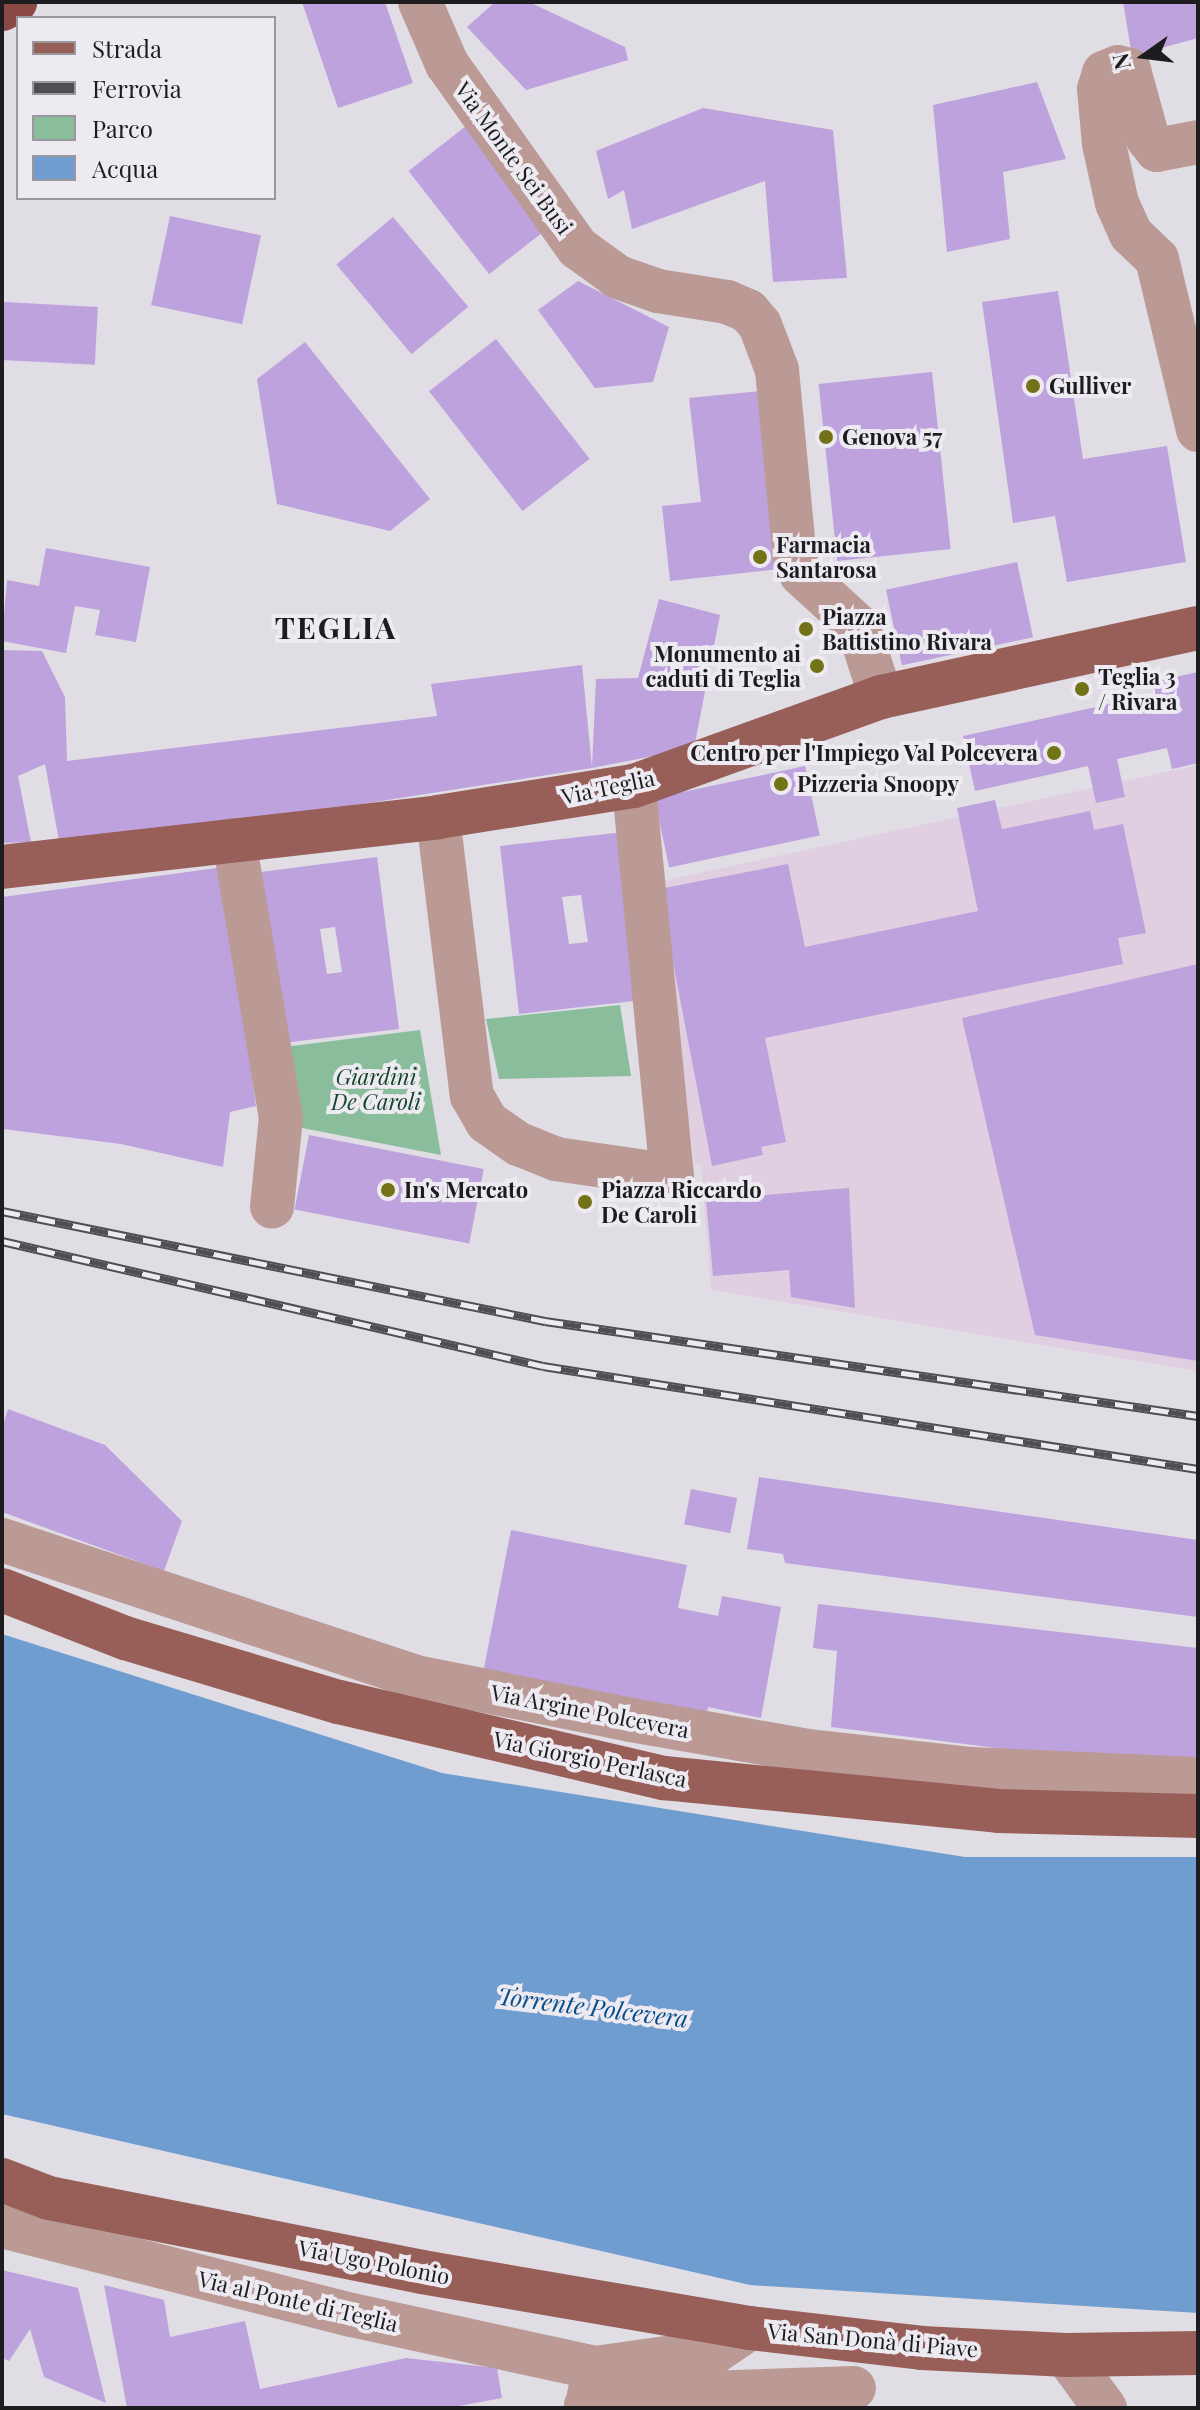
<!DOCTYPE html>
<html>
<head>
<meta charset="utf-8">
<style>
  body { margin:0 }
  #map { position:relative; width:1200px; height:2410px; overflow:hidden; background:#e1dde5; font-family:"Playfair Display",serif }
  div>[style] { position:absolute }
  .industrial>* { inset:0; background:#dfcfe1 }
  .green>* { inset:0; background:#8abd9c }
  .water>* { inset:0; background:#709dcf }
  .building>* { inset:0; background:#bea2de; transform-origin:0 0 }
  .minor>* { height:44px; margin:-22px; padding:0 22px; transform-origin:22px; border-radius:22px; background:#bb9a96 }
  .major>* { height:44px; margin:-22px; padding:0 22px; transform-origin:22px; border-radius:22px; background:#985f59 }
  .highway>* { height:44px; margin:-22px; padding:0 22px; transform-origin:22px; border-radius:22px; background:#8a4944 }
  .rail>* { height:9px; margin-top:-4.5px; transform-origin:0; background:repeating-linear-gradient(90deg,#eeeaf2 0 18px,#504e52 0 36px); box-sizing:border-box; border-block:2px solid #504e52 }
  .dots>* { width:22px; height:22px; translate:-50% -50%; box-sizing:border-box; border:4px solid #eeeaf2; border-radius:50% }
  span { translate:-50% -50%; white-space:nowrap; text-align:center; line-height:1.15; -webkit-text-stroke:8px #eeeaf2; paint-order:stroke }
  .street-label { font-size:22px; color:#1d1c1f }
  .poi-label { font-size:22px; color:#1d1c1f; font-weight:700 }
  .left { translate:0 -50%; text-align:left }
  .right { translate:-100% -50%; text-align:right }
  .park-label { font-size:22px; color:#114429; font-style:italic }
  .water-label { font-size:24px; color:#064d8a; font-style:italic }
  .district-label { font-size:30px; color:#1d1c1f; font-weight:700; letter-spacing:2px }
  .frame { position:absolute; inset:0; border:4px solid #1d1c1f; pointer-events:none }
  .legend { position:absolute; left:16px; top:16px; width:260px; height:184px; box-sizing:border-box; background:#eeeaf2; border:2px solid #9a989e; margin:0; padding:10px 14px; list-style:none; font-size:24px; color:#1d1c1f }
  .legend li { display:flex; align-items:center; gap:16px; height:40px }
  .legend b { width:40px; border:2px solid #9a989e }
  .north { position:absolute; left:1104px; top:16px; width:80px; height:80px; -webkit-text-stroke:6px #eeeaf2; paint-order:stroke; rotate:256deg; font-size:22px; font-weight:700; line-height:32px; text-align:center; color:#1d1c1f }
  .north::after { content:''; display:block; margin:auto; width:28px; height:36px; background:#1d1c1f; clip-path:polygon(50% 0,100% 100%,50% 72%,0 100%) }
</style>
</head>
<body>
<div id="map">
  <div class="industrial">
    <div style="clip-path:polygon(1198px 765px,1198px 1371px,711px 1290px,701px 1165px,695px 1164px,653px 883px)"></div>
  </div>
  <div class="green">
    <div style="clip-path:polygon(620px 1005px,631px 1076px,499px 1079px,486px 1019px)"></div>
    <div style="clip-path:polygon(420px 1030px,441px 1155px,292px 1126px,284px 1047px)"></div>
  </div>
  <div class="water">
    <div style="clip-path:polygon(2px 1634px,442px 1773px,965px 1857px,1198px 1857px,1198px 2313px,750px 2285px,2px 2114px)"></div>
  </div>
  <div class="building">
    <div style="clip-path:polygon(302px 2px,385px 2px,413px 83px,338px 108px)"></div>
    <div style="clip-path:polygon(495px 2px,529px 2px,625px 47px,628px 60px,526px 90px,467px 27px)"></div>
    <div style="clip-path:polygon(1123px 2px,1198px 2px,1198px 38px,1132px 56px)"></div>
    <div style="clip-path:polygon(1037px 82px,1066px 159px,1003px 172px,1010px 239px,947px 252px,933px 105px)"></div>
    <div style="clip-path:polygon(703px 108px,833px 130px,847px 278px,773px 282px,765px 181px,632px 229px,624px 190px,608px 199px,596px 151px)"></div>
    <div style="left:466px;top:126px;width:131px;height:73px;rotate:52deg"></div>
    <div style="left:170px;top:216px;width:93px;height:91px;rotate:12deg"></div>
    <div style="left:393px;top:217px;width:117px;height:74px;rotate:50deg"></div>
    <div style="clip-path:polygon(578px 281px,669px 327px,653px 382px,595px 388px,538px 310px)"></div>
    <div style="clip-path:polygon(1058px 291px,1083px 459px,1167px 446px,1186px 562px,1067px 582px,1055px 516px,1013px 523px,982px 302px)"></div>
    <div style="left:4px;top:302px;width:94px;height:58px;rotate:3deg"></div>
    <div style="left:496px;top:339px;width:152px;height:85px;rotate:52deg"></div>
    <div style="clip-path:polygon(305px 342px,430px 499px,390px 531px,277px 504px,257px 379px)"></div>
    <div style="left:932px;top:372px;width:178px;height:114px;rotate:84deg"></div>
    <div style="clip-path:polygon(761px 391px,780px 569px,670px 581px,662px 506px,701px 502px,689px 398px)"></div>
    <div style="clip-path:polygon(46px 548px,150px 567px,136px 642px,95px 635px,100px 610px,75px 606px,66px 653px,2px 641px,7px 580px,39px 586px)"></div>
    <div style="left:1017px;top:562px;width:77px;height:134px;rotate:78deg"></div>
    <div style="clip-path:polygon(659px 599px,720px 615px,694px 748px,592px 768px,596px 679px,638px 678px)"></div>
    <div style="clip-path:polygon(2px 650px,42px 651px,65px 697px,67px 761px,437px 716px,431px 684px,582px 665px,592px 768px,311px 812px,59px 841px,45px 764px,18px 776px,31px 842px,2px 843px)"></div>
    <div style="clip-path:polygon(1198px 672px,1198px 763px,1172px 769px,1167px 748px,1117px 759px,1125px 797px,1096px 803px,1088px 766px,975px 791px,963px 736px,1155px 694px,1153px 682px)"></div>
    <div style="left:805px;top:766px;width:71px;height:154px;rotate:78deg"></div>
    <div style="clip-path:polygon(995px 800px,1002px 829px,1090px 811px,1094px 830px,1123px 824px,1146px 933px,1118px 938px,1123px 964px,765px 1038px,786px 1142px,761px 1147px,763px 1155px,712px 1166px,659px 889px,788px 864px,805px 947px,978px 911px,957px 808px)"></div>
    <div style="clip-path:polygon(evenodd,624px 832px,643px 1000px,519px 1014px,500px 846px,624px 832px,581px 895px,588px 942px,569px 944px,562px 897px,581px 895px)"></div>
    <div style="clip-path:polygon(evenodd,377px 857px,399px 1029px,283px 1043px,261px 872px,377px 857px,335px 927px,342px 972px,327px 974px,320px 929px,335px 927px)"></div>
    <div style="clip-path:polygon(224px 867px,256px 1106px,230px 1112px,223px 1167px,121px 1144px,3px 1129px,2px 897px)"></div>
    <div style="clip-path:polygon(1198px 964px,1198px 1361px,1035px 1335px,962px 1018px)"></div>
    <div style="left:309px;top:1135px;width:178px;height:76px;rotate:11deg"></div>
    <div style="clip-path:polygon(849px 1188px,855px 1308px,791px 1297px,789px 1270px,713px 1276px,706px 1200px)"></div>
    <div style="clip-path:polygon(8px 1409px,105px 1445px,182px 1521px,164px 1571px,2px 1512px,2px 1428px)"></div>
    <div style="clip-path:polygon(759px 1477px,1198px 1540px,1198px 1617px,785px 1563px,783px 1554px,747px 1549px)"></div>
    <div style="left:691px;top:1489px;width:47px;height:36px;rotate:11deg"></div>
    <div style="clip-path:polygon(511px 1530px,687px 1565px,678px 1608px,718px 1616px,722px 1596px,781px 1607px,761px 1718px,708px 1707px,706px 1716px,483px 1673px)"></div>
    <div style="clip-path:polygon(818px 1604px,1198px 1648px,1198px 1760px,1028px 1752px,831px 1727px,837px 1651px,813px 1648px)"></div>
    <div style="clip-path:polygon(2px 2270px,78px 2288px,106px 2403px,44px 2377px,30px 2329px,9px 2361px,2px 2358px)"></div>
    <div style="clip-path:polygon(104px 2285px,164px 2300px,170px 2337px,245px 2321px,260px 2389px,406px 2358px,497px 2368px,502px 2398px,448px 2408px,127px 2408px)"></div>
  </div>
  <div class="minor">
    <div style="left:420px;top:2px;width:68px;rotate:66.5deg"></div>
    <div style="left:447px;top:64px;width:226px;rotate:54.6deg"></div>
    <div style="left:578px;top:248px;width:49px;rotate:35.9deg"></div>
    <div style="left:618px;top:277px;width:42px;rotate:19.3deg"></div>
    <div style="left:658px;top:291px;width:70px;rotate:9.1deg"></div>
    <div style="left:727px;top:302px;width:23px;rotate:23deg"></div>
    <div style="left:748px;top:311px;width:18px;rotate:49deg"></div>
    <div style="left:760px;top:325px;width:48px;rotate:69.3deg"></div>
    <div style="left:777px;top:370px;width:190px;rotate:84.6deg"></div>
    <div style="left:795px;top:559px;width:16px;rotate:68deg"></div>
    <div style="left:801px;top:574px;width:77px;rotate:42.4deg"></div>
    <div style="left:858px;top:626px;width:75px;rotate:72.1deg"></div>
    <div style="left:1198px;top:142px;width:42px;rotate:169deg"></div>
    <div style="left:1157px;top:150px;width:14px;rotate:-129deg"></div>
    <div style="left:1148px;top:139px;width:72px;rotate:-105.4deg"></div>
    <div style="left:1129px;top:70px;width:11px;rotate:-165deg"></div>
    <div style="left:1118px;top:67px;width:15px;rotate:157deg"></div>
    <div style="left:1104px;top:73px;width:17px;rotate:107deg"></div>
    <div style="left:1099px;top:89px;width:55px;rotate:84.8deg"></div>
    <div style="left:1104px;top:144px;width:60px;rotate:77.6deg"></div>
    <div style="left:1117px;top:203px;width:34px;rotate:66deg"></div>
    <div style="left:1131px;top:234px;width:36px;rotate:44deg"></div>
    <div style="left:1157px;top:259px;width:176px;rotate:76.5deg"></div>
    <div style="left:438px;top:817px;width:281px;rotate:83.1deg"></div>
    <div style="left:472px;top:1096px;width:30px;rotate:60deg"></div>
    <div style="left:487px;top:1122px;width:39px;rotate:35deg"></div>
    <div style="left:519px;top:1144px;width:40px;rotate:22deg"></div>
    <div style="left:556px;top:1159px;width:117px;rotate:8.3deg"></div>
    <div style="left:672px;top:1176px;width:392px;rotate:-95.6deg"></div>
    <div style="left:234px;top:840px;width:281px;rotate:80.4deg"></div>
    <div style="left:281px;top:1117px;width:90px;rotate:95.7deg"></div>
    <div style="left:2px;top:1540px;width:436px;rotate:18.3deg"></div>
    <div style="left:416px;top:1677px;width:219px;rotate:11.3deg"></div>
    <div style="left:631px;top:1720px;width:181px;rotate:9.9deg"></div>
    <div style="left:809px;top:1751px;width:164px;rotate:6.3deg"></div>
    <div style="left:972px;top:1769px;width:226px;rotate:2.5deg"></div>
    <div style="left:2px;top:2226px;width:361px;rotate:14.3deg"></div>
    <div style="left:352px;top:2315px;width:249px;rotate:12.3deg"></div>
    <div style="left:1066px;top:2355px;width:66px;rotate:53.7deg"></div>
    <div style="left:589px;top:2395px;width:28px;rotate:-77deg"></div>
    <div style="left:595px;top:2368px;width:122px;rotate:-8deg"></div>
    <div style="left:716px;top:2351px;width:41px;rotate:-34.1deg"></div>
    <div style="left:586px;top:2405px;width:60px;rotate:-9.6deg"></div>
    <div style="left:645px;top:2395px;width:209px;rotate:-1.9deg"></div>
  </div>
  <div class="major">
    <div style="left:2px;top:867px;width:439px;rotate:-6.5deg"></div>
    <div style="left:438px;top:817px;width:198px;rotate:-9deg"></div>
    <div style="left:634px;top:786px;width:263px;rotate:-19.8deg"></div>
    <div style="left:881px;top:697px;width:324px;rotate:-12.3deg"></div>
    <div style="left:2px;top:1590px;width:132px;rotate:21.3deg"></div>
    <div style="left:125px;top:1638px;width:223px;rotate:16.7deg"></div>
    <div style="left:339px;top:1702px;width:334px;rotate:13.2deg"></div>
    <div style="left:664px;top:1778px;width:336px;rotate:5.6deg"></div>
    <div style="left:998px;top:1811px;width:200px;rotate:1.4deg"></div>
    <div style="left:2px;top:2180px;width:50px;rotate:21deg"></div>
    <div style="left:49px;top:2198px;width:380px;rotate:11.2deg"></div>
    <div style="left:422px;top:2272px;width:333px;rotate:9.7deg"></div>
    <div style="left:750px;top:2328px;width:173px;rotate:6.6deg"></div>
    <div style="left:922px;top:2348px;width:144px;rotate:2.8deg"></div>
    <div style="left:1066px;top:2355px;width:132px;rotate:-0.9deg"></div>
  </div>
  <div class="highway">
    <div style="left:2px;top:9px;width:15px;rotate:-28deg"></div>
  </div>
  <div class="rail">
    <div style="left:2px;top:1211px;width:554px;rotate:11.45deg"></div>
    <div style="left:545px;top:1321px;width:660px;rotate:8.28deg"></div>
    <div style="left:2px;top:1241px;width:555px;rotate:13.01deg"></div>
    <div style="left:543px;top:1366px;width:663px;rotate:8.94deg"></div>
  </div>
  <div class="dots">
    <div style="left:1033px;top:386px;background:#727217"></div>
    <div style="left:826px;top:437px;background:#727217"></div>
    <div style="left:760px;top:557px;background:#727217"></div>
    <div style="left:806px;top:629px;background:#727217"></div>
    <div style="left:817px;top:666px;background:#727217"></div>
    <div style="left:1082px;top:689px;background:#727217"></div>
    <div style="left:1054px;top:753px;background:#727217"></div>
    <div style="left:781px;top:784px;background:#727217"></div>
    <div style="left:388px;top:1190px;background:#727217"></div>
    <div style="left:585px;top:1202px;background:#727217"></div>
  </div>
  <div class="street-label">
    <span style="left:514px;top:158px;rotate:54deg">Via Monte Sei Busi</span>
    <span style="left:608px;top:787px;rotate:-12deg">Via Teglia</span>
    <span style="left:590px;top:1711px;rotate:11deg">Via Argine Polcevera</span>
    <span style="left:590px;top:1759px;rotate:12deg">Via Giorgio Perlasca</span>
    <span style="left:374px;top:2262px;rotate:11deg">Via Ugo Polonio</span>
    <span style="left:298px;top:2301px;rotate:13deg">Via al Ponte di Teglia</span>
    <span style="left:873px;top:2340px;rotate:5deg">Via San Donà di Piave</span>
  </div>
  <div class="poi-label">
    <span class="left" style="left:1049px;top:386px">Gulliver</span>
    <span class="left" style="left:842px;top:437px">Genova 57</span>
    <span class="left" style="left:776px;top:557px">Farmacia<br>Santarosa</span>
    <span class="left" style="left:822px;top:629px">Piazza<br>Battistino Rivara</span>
    <span class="right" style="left:801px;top:666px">Monumento ai<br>caduti di Teglia</span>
    <span class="left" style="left:1098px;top:689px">Teglia 3<br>/ Rivara</span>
    <span class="right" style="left:1038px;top:753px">Centro per l'Impiego Val Polcevera</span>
    <span class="left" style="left:797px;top:784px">Pizzeria Snoopy</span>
    <span class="left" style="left:601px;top:1202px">Piazza Riccardo<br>De Caroli</span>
    <span class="left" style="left:404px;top:1190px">In's Mercato</span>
  </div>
  <div class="park-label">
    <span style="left:376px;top:1089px">Giardini<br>De Caroli</span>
  </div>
  <div class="water-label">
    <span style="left:593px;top:2007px;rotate:7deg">Torrente Polcevera</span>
  </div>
  <div class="district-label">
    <span style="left:336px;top:627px">TEGLIA</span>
  </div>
  <div class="frame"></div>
  <ul class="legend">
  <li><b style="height:10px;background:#985f59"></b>Strada</li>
  <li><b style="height:10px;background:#504e52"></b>Ferrovia</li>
  <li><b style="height:22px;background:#8abd9c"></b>Parco</li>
  <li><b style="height:22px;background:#709dcf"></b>Acqua</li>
  </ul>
  <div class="north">N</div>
</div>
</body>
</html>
